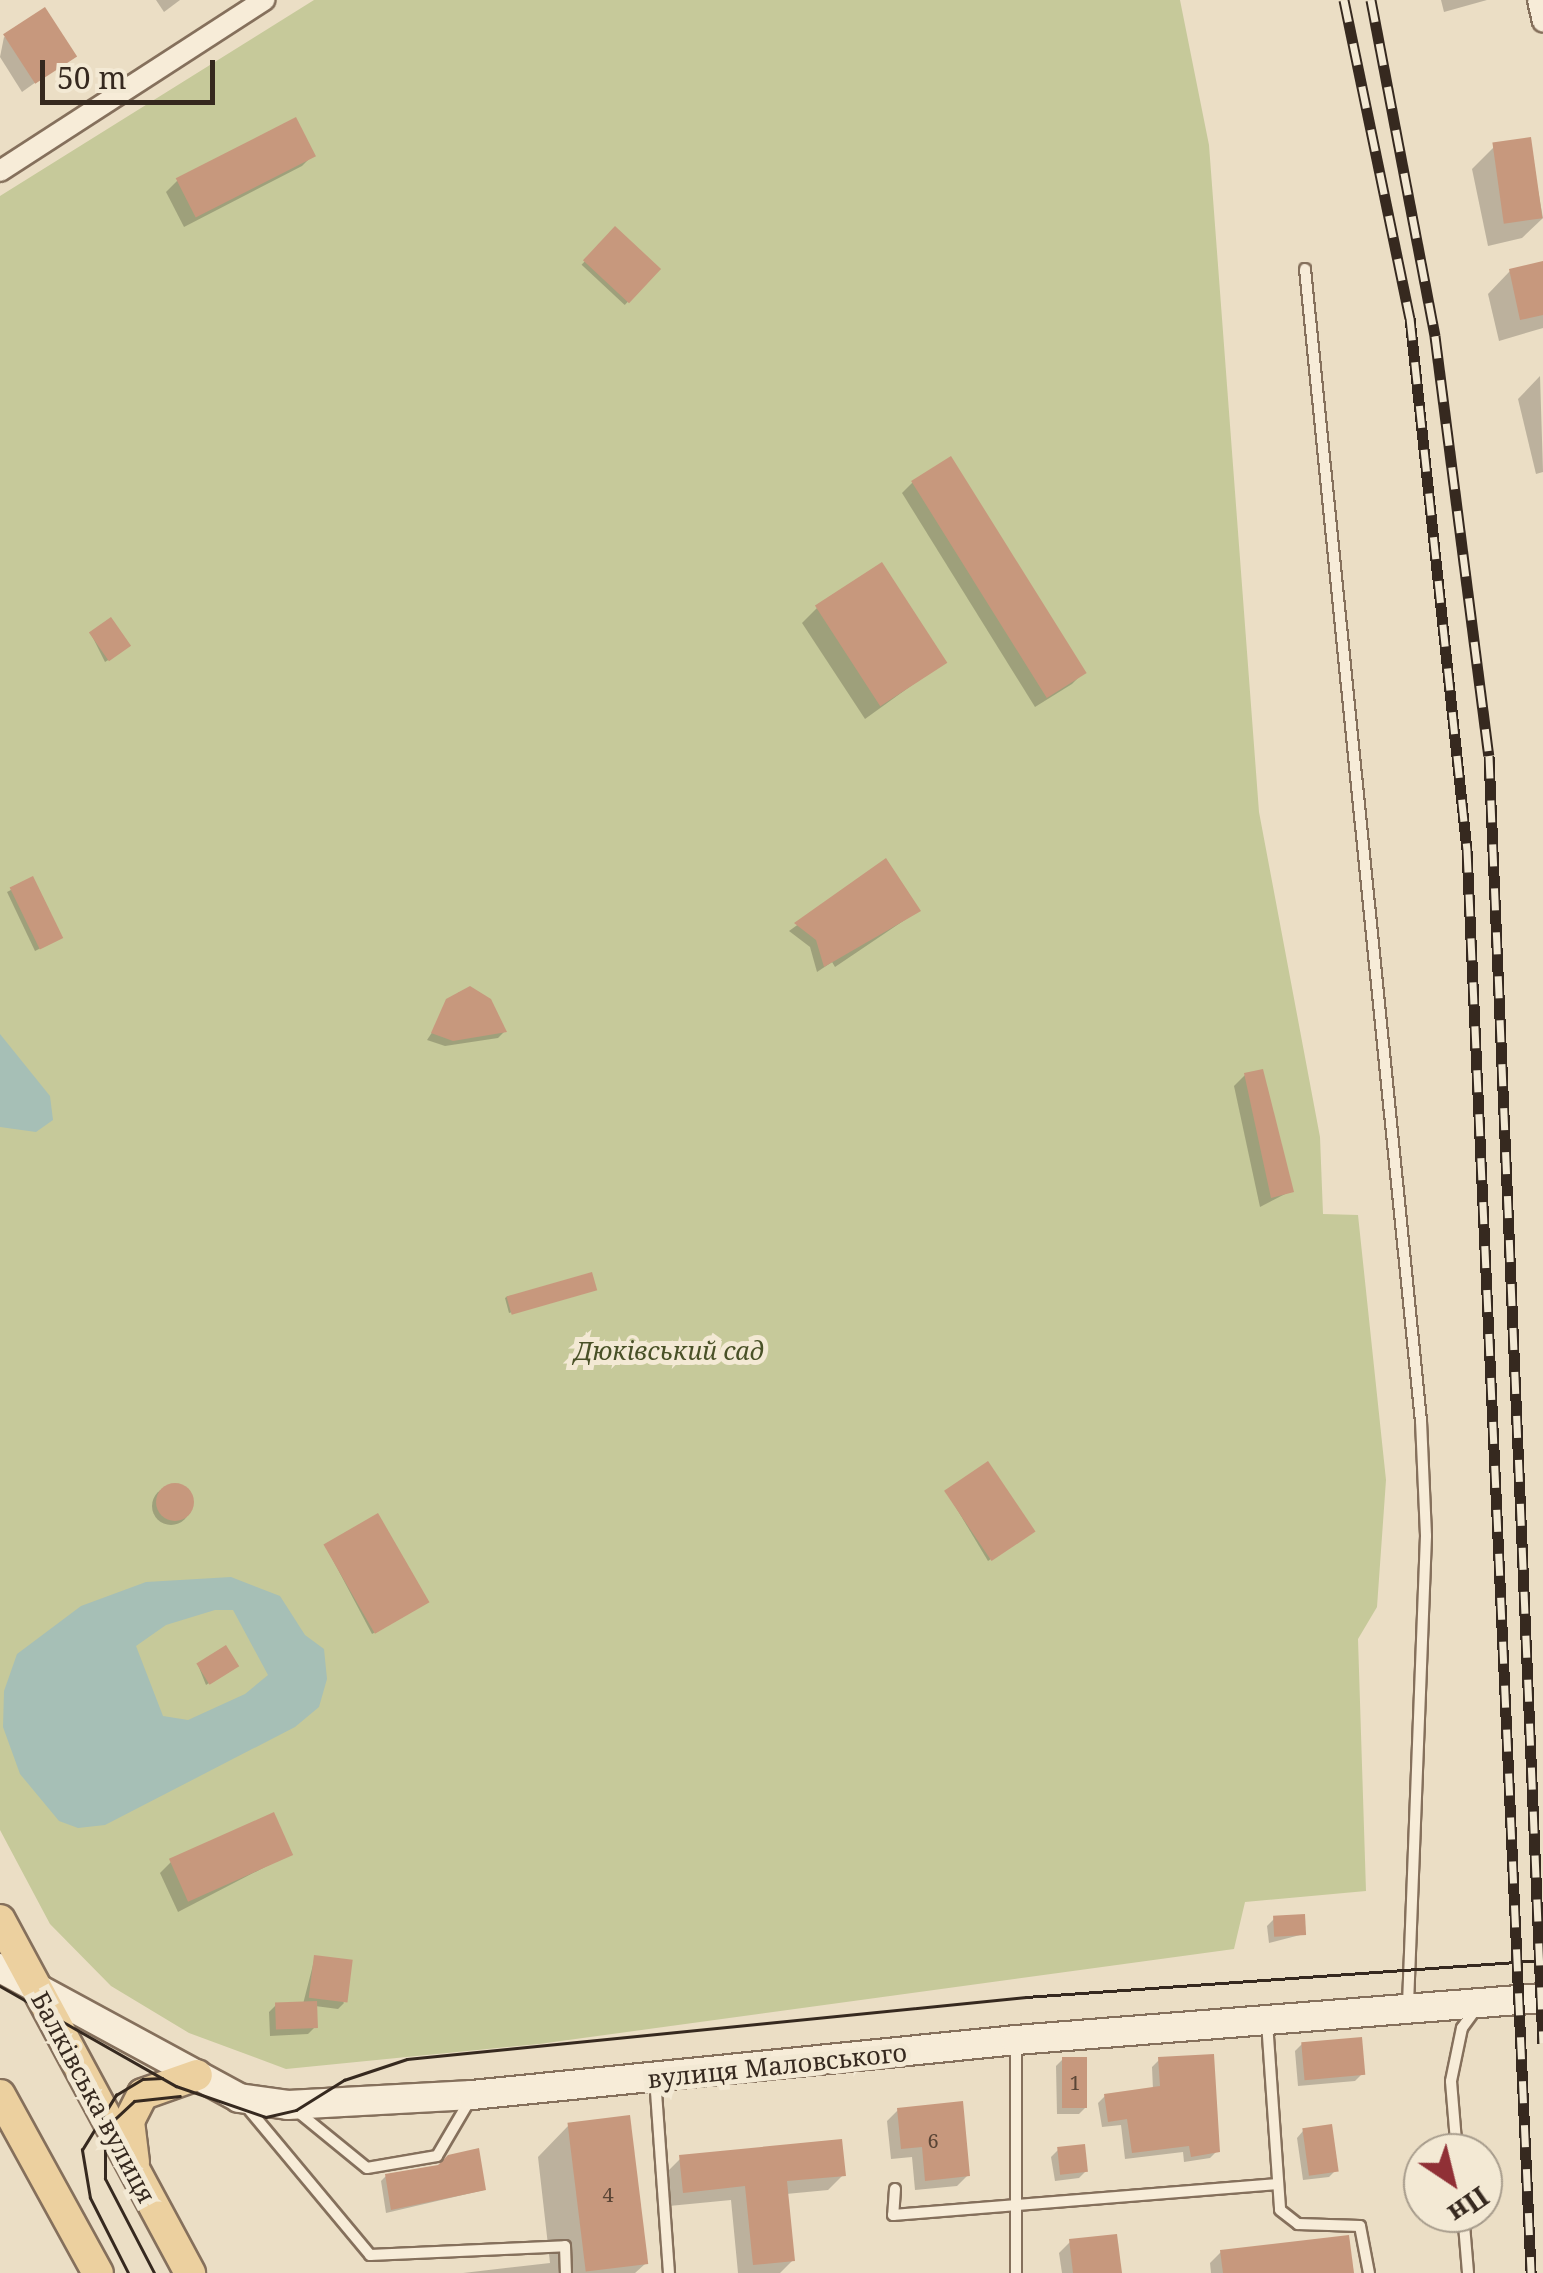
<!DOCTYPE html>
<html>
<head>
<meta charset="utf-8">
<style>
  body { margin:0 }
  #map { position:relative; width:1543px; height:2273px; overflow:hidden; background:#ebdec5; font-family:"Noto Serif",serif }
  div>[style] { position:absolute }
  .green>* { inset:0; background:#c6c99a }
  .water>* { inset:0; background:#a6bfb6 }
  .shadow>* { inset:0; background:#0003; transform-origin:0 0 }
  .round { border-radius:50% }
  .building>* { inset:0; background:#c7987d; transform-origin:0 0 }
  .roads { filter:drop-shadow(2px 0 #85705c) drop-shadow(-2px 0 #85705c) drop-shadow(0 2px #85705c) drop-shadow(0 -2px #85705c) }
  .lane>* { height:10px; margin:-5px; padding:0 5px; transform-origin:5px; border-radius:5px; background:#f7ecd8 }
  .street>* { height:20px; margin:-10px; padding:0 10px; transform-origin:10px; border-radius:10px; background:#f7ecd8 }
  .secondary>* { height:28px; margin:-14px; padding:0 14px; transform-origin:14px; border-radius:14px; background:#f7ecd8 }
  .primary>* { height:30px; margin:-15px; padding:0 15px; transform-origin:15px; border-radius:15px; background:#ecd09f }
  .tram>* { height:2.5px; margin:-1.25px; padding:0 1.25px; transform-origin:1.25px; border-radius:1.25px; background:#36291f }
  .rail>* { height:11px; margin-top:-5.5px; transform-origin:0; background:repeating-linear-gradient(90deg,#f3e9d4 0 22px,#36291f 0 44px); box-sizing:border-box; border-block:2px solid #36291f }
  span { translate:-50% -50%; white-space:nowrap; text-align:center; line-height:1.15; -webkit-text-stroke:10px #f3e9d4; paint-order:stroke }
  .number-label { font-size:20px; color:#5a4536 }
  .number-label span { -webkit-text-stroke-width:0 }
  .park-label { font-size:25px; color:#495127; font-style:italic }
  .street-label { font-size:25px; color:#36291f }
  .north { position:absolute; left:1403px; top:2133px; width:100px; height:100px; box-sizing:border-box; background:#f3e9d4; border:2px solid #a79c8c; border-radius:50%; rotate:145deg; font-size:28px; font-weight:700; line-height:40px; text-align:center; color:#36291f }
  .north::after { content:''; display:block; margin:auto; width:35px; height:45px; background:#903036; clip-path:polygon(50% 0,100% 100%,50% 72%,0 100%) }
  .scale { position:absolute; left:40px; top:60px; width:175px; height:45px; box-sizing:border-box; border:5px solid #36291f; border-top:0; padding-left:12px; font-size:30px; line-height:35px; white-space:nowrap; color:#36291f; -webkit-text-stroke:8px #f3e9d4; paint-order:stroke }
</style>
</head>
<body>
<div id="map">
  <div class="green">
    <div style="clip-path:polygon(314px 0,1180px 0,1209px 145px,1259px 812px,1320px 1137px,1323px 1214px,1358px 1215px,1386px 1480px,1377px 1607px,1358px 1639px,1366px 1891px,1245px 1902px,1234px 1949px,539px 2044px,286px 2069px,189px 2033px,111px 1986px,50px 1924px,0 1830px,0 196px)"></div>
  </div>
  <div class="water">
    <div style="clip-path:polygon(0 1034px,50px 1096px,53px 1120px,36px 1132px,0 1127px)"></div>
    <div style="clip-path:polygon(evenodd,231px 1577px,280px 1596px,305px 1635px,324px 1649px,327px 1679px,319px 1707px,295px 1727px,105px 1825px,78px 1828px,59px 1821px,20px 1774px,3px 1727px,4px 1691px,17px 1654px,81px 1606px,146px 1582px,231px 1577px,215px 1610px,233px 1610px,268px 1675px,245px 1694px,188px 1720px,163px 1716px,136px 1646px,166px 1625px,215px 1610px)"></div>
  </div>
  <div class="shadow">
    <div style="clip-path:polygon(156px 0,180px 0,164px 12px)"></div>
    <div style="clip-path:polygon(1441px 0,1487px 0,1444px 12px)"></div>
    <div style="clip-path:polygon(4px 37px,74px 55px,22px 92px,0 57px)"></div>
    <div style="clip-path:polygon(295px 120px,313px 155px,302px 166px,184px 227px,166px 192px,177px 181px)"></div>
    <div style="clip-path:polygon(1529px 140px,1543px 218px,1522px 238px,1488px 246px,1472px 169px,1494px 147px)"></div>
    <div style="left:615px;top:229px;width:59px;height:49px;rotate:43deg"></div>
    <div style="clip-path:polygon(1543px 264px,1543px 328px,1499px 341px,1488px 294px,1510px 271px)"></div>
    <div style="clip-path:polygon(1540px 376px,1543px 472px,1536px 474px,1518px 399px)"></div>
    <div style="clip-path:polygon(913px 482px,1083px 673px,1072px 684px,1035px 707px,902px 493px)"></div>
    <div style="clip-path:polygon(817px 608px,944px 662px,865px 719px,802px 623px)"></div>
    <div style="clip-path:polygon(91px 634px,125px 649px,105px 662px)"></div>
    <div style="clip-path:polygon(886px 861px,918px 911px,835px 967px,832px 962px,817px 972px,810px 947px,789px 931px)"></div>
    <div style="clip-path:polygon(32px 879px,57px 940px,35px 951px,7px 892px)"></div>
    <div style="clip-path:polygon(459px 992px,479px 992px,504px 1032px,498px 1038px,445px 1046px,427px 1040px)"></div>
    <div style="clip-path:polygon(1245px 1075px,1291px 1191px,1260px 1207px,1234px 1086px)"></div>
    <div style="clip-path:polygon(594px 1289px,509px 1313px,505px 1298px,508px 1296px)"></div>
    <div class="round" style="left:152px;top:1487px;width:38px;height:38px"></div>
    <div style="clip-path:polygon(946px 1491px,1029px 1534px,988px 1561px)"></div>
    <div style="clip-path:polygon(326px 1547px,423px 1605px,372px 1634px)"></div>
    <div style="clip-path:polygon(198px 1665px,233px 1668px,206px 1685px)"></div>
    <div style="clip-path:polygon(290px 1854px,178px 1912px,160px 1873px,171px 1862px)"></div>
    <div style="clip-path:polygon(1274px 1919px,1304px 1934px,1269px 1943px,1267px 1926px)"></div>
    <div style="clip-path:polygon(315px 1957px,344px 2003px,338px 2009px,315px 2006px,315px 2027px,308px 2034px,270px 2036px,269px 2012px,276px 2005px,303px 2004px)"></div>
    <div style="clip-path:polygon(1302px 2044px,1362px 2074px,1355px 2081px,1298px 2086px,1295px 2051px)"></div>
    <div style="clip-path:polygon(1063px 2059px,1086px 2107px,1079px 2114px,1057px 2114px,1056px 2066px)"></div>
    <div style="clip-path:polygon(1159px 2060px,1217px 2151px,1210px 2158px,1184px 2162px,1183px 2152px,1125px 2159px,1121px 2125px,1102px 2127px,1098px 2103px,1105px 2096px,1153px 2090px,1152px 2067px)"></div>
    <div style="clip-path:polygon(898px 2110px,968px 2175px,957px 2186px,915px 2190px,912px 2157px,891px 2159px,887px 2121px)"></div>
    <div style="clip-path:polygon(569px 2125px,645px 2264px,635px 2273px,463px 2273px,550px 2263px,538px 2157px)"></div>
    <div style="clip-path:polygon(1303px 2131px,1336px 2170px,1329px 2177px,1303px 2180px,1297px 2138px)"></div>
    <div style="clip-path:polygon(1058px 2150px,1086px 2171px,1079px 2178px,1055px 2181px,1051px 2157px)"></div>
    <div style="clip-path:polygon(681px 2158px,843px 2175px,828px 2190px,786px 2194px,793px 2260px,780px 2273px,738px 2273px,731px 2200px,669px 2206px,666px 2173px)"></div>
    <div style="clip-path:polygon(440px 2167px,484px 2190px,386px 2213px,381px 2181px,386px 2176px)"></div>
    <div style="clip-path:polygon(1070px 2242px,1119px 2273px,1062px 2273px,1059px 2253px)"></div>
    <div style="clip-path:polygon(1221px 2252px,1351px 2273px,1211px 2273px,1210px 2263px)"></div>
  </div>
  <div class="building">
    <div style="left:45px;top:7px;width:59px;height:50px;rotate:57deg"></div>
    <div style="left:296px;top:117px;width:44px;height:135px;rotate:63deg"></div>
    <div style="left:1531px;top:137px;width:82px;height:39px;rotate:82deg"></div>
    <div style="left:615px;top:226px;width:63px;height:47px;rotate:43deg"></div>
    <div style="clip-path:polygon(1543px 261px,1543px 315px,1520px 320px,1509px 269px)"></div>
    <div style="left:951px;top:456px;width:256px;height:47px;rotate:58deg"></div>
    <div style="left:882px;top:562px;width:120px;height:80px;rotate:57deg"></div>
    <div style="left:111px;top:617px;width:35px;height:27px;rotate:55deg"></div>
    <div style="clip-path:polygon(886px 858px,921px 911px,824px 967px,816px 940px,794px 923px)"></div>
    <div style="left:33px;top:876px;width:69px;height:26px;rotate:64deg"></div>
    <div style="clip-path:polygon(470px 986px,491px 999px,507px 1032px,453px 1041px,431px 1033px,446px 999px)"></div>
    <div style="clip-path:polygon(1263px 1069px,1294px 1192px,1271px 1198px,1244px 1073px)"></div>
    <div style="left:592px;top:1272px;width:19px;height:89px;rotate:74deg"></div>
    <div style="left:988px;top:1461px;width:85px;height:53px;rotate:56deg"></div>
    <div class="round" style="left:156px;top:1483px;width:38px;height:38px"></div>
    <div style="left:378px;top:1513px;width:103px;height:63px;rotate:60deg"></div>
    <div style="left:226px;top:1645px;width:25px;height:35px;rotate:58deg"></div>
    <div style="left:274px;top:1812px;width:47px;height:115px;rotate:66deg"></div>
    <div style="left:1305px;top:1914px;width:21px;height:32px;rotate:87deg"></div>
    <div style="left:314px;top:1955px;width:39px;height:43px;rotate:7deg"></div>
    <div style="left:317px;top:2001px;width:27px;height:42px;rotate:88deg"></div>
    <div style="left:1362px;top:2037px;width:38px;height:61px;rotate:85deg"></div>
    <div style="clip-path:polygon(1214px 2054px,1220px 2152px,1191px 2157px,1189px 2146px,1132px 2153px,1127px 2119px,1108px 2122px,1104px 2094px,1160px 2086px,1158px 2057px)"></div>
    <div style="left:1062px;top:2057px;width:25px;height:51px"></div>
    <div style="clip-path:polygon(963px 2101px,970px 2176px,925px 2181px,922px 2147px,901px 2149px,897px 2108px)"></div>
    <div style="left:630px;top:2115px;width:150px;height:63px;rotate:83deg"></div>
    <div style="left:1332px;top:2124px;width:48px;height:30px;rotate:82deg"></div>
    <div style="clip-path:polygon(842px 2139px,846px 2176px,787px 2181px,795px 2261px,753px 2265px,745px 2186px,683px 2193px,679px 2155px)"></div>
    <div style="left:1085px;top:2144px;width:28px;height:28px;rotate:84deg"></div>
    <div style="clip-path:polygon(479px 2148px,486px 2190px,391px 2210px,385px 2174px,438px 2165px,448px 2155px)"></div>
    <div style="clip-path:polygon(1117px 2234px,1122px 2273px,1073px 2273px,1069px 2239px)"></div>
    <div style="clip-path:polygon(1349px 2235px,1354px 2273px,1223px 2273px,1220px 2250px)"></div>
  </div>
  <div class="roads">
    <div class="lane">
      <div style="left:1305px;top:269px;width:1158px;rotate:84.25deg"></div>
      <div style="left:1421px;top:1421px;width:115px;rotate:87.5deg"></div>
      <div style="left:1426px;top:1536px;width:471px;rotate:92.2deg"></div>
      <div style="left:1267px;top:2022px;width:188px;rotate:86deg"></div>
      <div style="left:1280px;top:2210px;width:23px;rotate:38deg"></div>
      <div style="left:1298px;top:2224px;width:62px;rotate:1.8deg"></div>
      <div style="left:1360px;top:2226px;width:48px;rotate:79.2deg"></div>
      <div style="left:655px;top:2078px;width:196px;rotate:85.9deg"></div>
      <div style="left:246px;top:2106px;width:194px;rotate:50.2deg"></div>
      <div style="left:370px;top:2255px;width:195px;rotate:-2.6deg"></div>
      <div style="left:565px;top:2246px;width:27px;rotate:88deg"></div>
      <div style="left:297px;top:2111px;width:90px;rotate:39.2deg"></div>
      <div style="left:367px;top:2168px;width:71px;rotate:-9.7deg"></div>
      <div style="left:437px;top:2156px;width:67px;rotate:-59.6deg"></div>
      <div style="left:1457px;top:2153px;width:72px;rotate:-94.8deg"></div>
      <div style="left:1451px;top:2081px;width:54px;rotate:-78.3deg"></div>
      <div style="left:1462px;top:2028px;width:22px;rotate:-54deg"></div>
      <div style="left:895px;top:2189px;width:26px;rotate:94deg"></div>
      <div style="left:893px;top:2215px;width:386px;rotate:-4.6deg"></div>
      <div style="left:1463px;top:2213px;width:60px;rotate:85.2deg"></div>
      <div style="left:1016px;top:2273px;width:232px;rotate:-90deg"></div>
    </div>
    <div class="street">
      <div style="left:1538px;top:0;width:22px;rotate:77deg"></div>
      <div style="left:0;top:171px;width:315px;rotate:-32.9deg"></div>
    </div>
    <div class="secondary">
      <div style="left:0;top:1968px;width:272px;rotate:28.5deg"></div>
      <div style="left:239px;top:2098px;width:49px;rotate:8.1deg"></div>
      <div style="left:288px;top:2105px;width:184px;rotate:-3.1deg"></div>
      <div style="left:472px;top:2095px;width:547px;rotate:-5.77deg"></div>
      <div style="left:1016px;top:2040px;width:529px;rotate:-4.56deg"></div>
    </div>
    <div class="primary">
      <div style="left:0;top:1920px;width:401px;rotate:61.7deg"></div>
      <div style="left:0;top:2095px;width:203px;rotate:61.2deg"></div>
      <div style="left:134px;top:2162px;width:41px;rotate:-97deg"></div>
      <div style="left:129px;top:2121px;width:30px;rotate:-63deg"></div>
      <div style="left:143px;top:2094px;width:57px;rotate:-19.4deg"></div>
    </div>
  </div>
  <div class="tram">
    <div style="left:0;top:1986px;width:202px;rotate:29.6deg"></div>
    <div style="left:176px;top:2086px;width:95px;rotate:19deg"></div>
    <div style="left:266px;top:2117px;width:31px;rotate:-13deg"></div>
    <div style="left:296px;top:2110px;width:57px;rotate:-32deg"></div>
    <div style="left:344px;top:2080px;width:66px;rotate:-18.4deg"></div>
    <div style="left:407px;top:2059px;width:622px;rotate:-5.72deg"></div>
    <div style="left:1026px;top:1997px;width:518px;rotate:-4.09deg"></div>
    <div style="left:128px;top:2273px;width:84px;rotate:-116.9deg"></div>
    <div style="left:90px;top:2198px;width:49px;rotate:-99.5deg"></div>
    <div style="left:82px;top:2150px;width:65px;rotate:-58.3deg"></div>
    <div style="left:116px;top:2095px;width:31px;rotate:-31deg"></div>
    <div style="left:143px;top:2079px;width:19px;rotate:-3deg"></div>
    <div style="left:154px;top:2273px;width:106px;rotate:-117.5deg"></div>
    <div style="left:105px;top:2179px;width:30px;rotate:-90deg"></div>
    <div style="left:105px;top:2149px;width:32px;rotate:-72deg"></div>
    <div style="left:115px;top:2119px;width:26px;rotate:-43deg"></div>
    <div style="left:134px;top:2101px;width:46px;rotate:-6.2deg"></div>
  </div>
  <div class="rail">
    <div style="left:1344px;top:0;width:325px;rotate:78.3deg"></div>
    <div style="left:1410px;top:318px;width:535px;rotate:83.88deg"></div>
    <div style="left:1467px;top:850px;width:1424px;rotate:87.42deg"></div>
    <div style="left:1371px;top:0;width:342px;rotate:79.2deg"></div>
    <div style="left:1435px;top:336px;width:423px;rotate:82.7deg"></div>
    <div style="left:1489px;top:756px;width:1288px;rotate:87.6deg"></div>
  </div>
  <div class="number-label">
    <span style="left:1075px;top:2082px">1</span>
    <span style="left:933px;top:2140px">6</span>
    <span style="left:608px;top:2194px">4</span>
  </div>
  <div class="park-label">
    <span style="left:669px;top:1350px">Дюківський сад</span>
  </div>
  <div class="street-label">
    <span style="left:777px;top:2065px;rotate:-6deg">вулиця Маловського</span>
    <span style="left:94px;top:2097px;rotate:62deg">Балківська вулиця</span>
  </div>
  <div class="north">Пн</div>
  <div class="scale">50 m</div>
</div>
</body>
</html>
